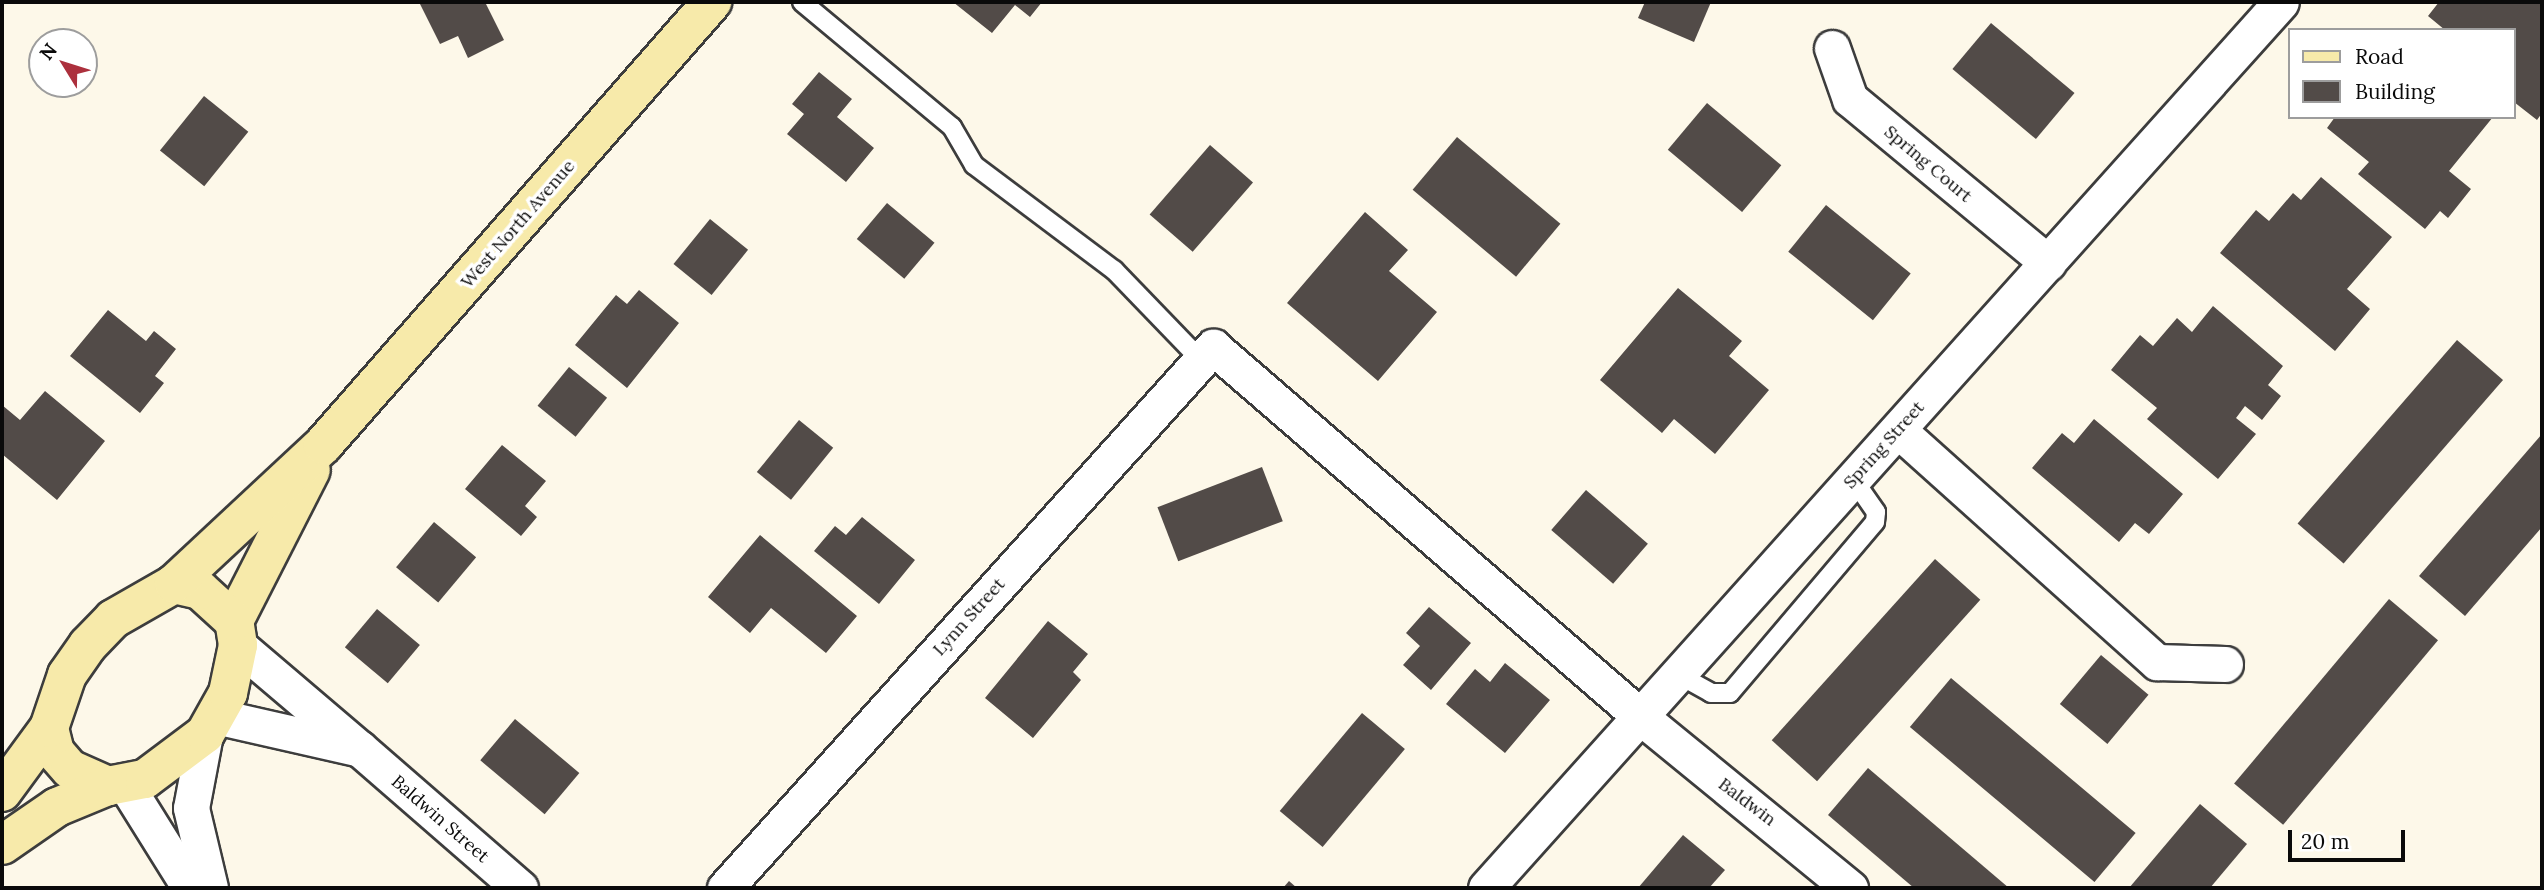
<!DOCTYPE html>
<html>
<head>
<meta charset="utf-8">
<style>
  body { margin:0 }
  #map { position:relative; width:2544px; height:890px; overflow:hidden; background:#fdf8e9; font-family:Lora,serif }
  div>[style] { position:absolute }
  .building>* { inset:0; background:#524b48; transform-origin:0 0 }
  .roads { filter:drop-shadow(2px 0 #3d3d3d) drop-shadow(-2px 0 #3d3d3d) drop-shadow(0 2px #3d3d3d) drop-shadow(0 -2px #3d3d3d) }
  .lane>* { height:18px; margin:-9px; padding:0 9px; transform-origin:9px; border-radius:9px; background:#fff }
  .street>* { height:35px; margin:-17.5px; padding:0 17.5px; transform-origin:17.5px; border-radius:17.5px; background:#fff }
  .secondary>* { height:38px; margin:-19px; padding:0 19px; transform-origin:19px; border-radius:19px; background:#f7eaaa }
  span { translate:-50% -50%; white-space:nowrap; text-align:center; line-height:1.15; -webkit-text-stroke:7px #fff; paint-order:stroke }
  .street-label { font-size:18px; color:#0a0a0a }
  .frame { position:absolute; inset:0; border:4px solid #0a0a0a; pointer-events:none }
  .legend { position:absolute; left:2288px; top:28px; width:228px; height:91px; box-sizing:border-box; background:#fff; border:2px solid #9d9d9d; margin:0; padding:9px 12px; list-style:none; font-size:21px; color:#0a0a0a }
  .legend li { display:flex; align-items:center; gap:14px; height:35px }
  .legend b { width:35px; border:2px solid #9d9d9d }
  .north { position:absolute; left:28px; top:28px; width:70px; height:70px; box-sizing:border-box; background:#fff; border:2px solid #9d9d9d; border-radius:50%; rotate:308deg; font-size:19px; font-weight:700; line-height:28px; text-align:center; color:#0a0a0a }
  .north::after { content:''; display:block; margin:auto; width:24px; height:32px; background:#ac303d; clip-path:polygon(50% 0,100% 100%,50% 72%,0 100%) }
  .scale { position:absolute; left:2288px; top:830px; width:117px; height:32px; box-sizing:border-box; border:4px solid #0a0a0a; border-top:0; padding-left:9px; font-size:21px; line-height:24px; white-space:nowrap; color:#0a0a0a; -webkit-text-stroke:5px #fff; paint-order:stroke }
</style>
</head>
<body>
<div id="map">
  <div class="building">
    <div style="clip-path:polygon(419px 2px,485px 2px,504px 40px,468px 58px,458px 36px,440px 44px)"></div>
    <div style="clip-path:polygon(953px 2px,1042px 2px,1030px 17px,1015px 5px,992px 33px)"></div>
    <div style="clip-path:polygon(1645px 2px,1711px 2px,1694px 42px,1638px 18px)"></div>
    <div style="clip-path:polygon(2439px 2px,2542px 2px,2542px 113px,2537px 120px,2514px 102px,2514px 30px,2445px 30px,2428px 16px)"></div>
    <div style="left:1991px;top:23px;width:109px;height:60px;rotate:40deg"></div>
    <div style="clip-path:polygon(819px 72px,852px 99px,837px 117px,874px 148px,846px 182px,787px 134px,804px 114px,792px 104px)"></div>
    <div style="left:204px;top:96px;width:57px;height:70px;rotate:39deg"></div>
    <div style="left:1707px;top:103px;width:97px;height:61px;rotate:40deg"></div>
    <div style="clip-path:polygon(2335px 117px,2493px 117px,2449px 171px,2471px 189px,2448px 218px,2440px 211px,2425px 229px,2358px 174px,2369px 162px,2327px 128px)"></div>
    <div style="left:1457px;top:137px;width:135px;height:69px;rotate:40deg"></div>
    <div style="left:1210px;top:145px;width:57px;height:92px;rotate:41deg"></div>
    <div style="clip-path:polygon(2321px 177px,2392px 237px,2347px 289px,2370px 309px,2335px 351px,2220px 253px,2256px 210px,2269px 221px,2293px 193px,2301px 200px)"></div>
    <div style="left:887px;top:203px;width:62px;height:47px;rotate:40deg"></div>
    <div style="left:1826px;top:205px;width:109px;height:60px;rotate:39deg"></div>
    <div style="clip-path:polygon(1365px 212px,1408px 250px,1389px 271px,1437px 312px,1378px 381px,1287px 303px)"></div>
    <div style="left:710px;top:219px;width:49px;height:58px;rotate:39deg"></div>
    <div style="clip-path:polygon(1678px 288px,1742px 341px,1729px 356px,1769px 390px,1715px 454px,1674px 419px,1662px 433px,1600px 380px)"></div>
    <div style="clip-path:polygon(639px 290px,679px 323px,627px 388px,575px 345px,616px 295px,627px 304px)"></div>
    <div style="clip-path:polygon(2213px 306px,2283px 366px,2268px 385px,2281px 396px,2262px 420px,2245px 406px,2236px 418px,2256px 434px,2218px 479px,2147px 419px,2157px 408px,2111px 370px,2140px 335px,2153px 346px,2177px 318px,2192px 332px)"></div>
    <div style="clip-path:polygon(108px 310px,146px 341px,154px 331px,176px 349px,155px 376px,164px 383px,140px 413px,70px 356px)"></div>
    <div style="left:2457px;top:340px;width:61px;height:243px;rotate:41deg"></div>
    <div style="left:569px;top:367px;width:49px;height:50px;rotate:39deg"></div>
    <div style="clip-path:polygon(45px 391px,105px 441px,57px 500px,2px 454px,2px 405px,20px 420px)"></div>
    <div style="clip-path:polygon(2094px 419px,2183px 494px,2149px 534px,2135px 523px,2119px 542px,2032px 468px,2062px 433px,2074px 443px)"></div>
    <div style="left:799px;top:420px;width:44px;height:67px;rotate:39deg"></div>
    <div style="clip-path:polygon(2542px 434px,2542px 527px,2465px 616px,2419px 576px)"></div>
    <div style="clip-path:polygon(502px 445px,546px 481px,525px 506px,537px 517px,521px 536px,465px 489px)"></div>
    <div style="left:1262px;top:467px;width:58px;height:112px;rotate:69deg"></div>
    <div style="left:1586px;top:490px;width:82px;height:53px;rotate:41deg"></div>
    <div style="clip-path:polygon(862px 517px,915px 560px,879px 604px,814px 551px,835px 526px,846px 535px)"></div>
    <div style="left:434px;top:522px;width:55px;height:59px;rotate:40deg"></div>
    <div style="clip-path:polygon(760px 535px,857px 616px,826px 653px,771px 608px,750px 633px,708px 597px)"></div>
    <div style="left:1935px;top:559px;width:61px;height:244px;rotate:42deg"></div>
    <div style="left:2389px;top:599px;width:64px;height:241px;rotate:40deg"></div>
    <div style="clip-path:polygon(1429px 607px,1471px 643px,1431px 690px,1403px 665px,1420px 646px,1406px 633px)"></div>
    <div style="left:377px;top:609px;width:56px;height:50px;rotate:40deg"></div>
    <div style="clip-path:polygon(1048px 621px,1088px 654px,1073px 672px,1081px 680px,1033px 738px,985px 698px)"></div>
    <div style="left:2101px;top:655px;width:62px;height:64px;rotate:40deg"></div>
    <div style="clip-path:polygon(1505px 663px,1550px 700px,1505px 753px,1446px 704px,1475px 669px,1490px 682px)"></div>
    <div style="left:1951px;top:678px;width:241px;height:64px;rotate:40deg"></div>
    <div style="left:1362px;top:713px;width:56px;height:128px;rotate:40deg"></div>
    <div style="left:515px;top:719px;width:84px;height:54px;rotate:40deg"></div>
    <div style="clip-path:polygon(1868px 768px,2009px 888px,1914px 888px,1828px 815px)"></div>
    <div style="clip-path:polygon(2200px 804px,2247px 844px,2210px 888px,2129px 888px)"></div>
    <div style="clip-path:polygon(1683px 835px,1725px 870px,1709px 888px,1638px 888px)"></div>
    <div style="clip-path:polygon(1289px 881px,1297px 888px,1283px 888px)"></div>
  </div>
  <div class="roads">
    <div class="lane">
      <div style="left:802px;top:2px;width:195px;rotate:39.8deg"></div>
      <div style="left:952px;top:127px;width:44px;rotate:59.9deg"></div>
      <div style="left:974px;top:165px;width:175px;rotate:36.9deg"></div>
      <div style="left:1114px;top:270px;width:125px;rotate:46deg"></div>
      <div style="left:1679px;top:675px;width:37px;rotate:29deg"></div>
      <div style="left:1711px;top:693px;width:19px"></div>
      <div style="left:1730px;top:693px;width:224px;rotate:-49.7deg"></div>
      <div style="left:1875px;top:522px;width:10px;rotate:-84deg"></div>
      <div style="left:1876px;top:512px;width:40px;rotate:-124.9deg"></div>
    </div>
    <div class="street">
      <div style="left:1832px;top:48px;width:54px;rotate:70.6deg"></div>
      <div style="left:1850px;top:99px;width:257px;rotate:39.6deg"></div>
      <div style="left:1898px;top:430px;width:348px;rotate:41.9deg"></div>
      <div style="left:2157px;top:662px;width:68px;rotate:1.7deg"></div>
      <div style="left:215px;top:716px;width:149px;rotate:12.8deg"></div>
      <div style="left:360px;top:749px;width:160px;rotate:-139.6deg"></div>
      <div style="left:205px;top:734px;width:75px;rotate:100.7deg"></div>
      <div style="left:191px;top:808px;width:82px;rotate:76.6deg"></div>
      <div style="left:360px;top:749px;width:212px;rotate:41deg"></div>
      <div style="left:127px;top:787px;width:119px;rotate:58deg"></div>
      <div style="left:725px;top:888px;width:729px;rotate:-47.95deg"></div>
      <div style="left:1213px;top:347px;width:567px;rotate:40.85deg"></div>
      <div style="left:1642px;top:718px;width:269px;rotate:39.3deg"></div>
      <div style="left:1486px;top:888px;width:1190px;rotate:-48.1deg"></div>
    </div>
    <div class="secondary">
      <div style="left:234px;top:621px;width:169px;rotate:-63deg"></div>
      <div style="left:49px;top:728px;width:25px;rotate:76deg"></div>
      <div style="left:55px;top:752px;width:23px;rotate:49deg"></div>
      <div style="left:70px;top:769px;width:42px;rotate:24.1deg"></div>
      <div style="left:108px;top:786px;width:38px;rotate:-11deg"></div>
      <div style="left:145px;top:779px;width:75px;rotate:-36.9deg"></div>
      <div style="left:205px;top:734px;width:47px;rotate:-60.7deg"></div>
      <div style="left:228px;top:693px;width:49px;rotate:-78.2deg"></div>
      <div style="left:238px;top:645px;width:24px;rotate:-99deg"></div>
      <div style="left:234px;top:621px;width:46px;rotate:-137.6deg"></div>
      <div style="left:200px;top:590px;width:27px;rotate:-167deg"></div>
      <div style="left:2px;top:792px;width:79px;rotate:-53.7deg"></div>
      <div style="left:49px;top:728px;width:56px;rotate:-71.2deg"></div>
      <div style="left:67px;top:675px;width:37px;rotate:-55deg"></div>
      <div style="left:88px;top:645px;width:36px;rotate:-46deg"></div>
      <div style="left:113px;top:619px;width:70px;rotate:-29.8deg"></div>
      <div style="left:174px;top:584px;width:204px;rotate:-43deg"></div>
      <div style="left:323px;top:445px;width:590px;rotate:-48.71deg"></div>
      <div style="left:2px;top:845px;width:67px;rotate:-34.6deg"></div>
      <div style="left:57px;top:807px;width:55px;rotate:-22.4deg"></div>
    </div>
  </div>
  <div class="street-label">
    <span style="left:1928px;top:164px;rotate:40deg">Spring Court</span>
    <span style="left:518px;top:224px;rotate:-49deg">West North Avenue</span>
    <span style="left:1884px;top:445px;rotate:-48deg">Spring Street</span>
    <span style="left:969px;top:617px;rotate:-48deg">Lynn Street</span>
    <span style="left:1747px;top:802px;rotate:37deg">Baldwin</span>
    <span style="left:440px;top:819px;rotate:41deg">Baldwin Street</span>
  </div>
  <div class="frame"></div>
  <ul class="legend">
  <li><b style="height:9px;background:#f7eaaa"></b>Road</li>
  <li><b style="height:19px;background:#524b48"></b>Building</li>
  </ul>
  <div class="north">N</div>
  <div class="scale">20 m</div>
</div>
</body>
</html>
